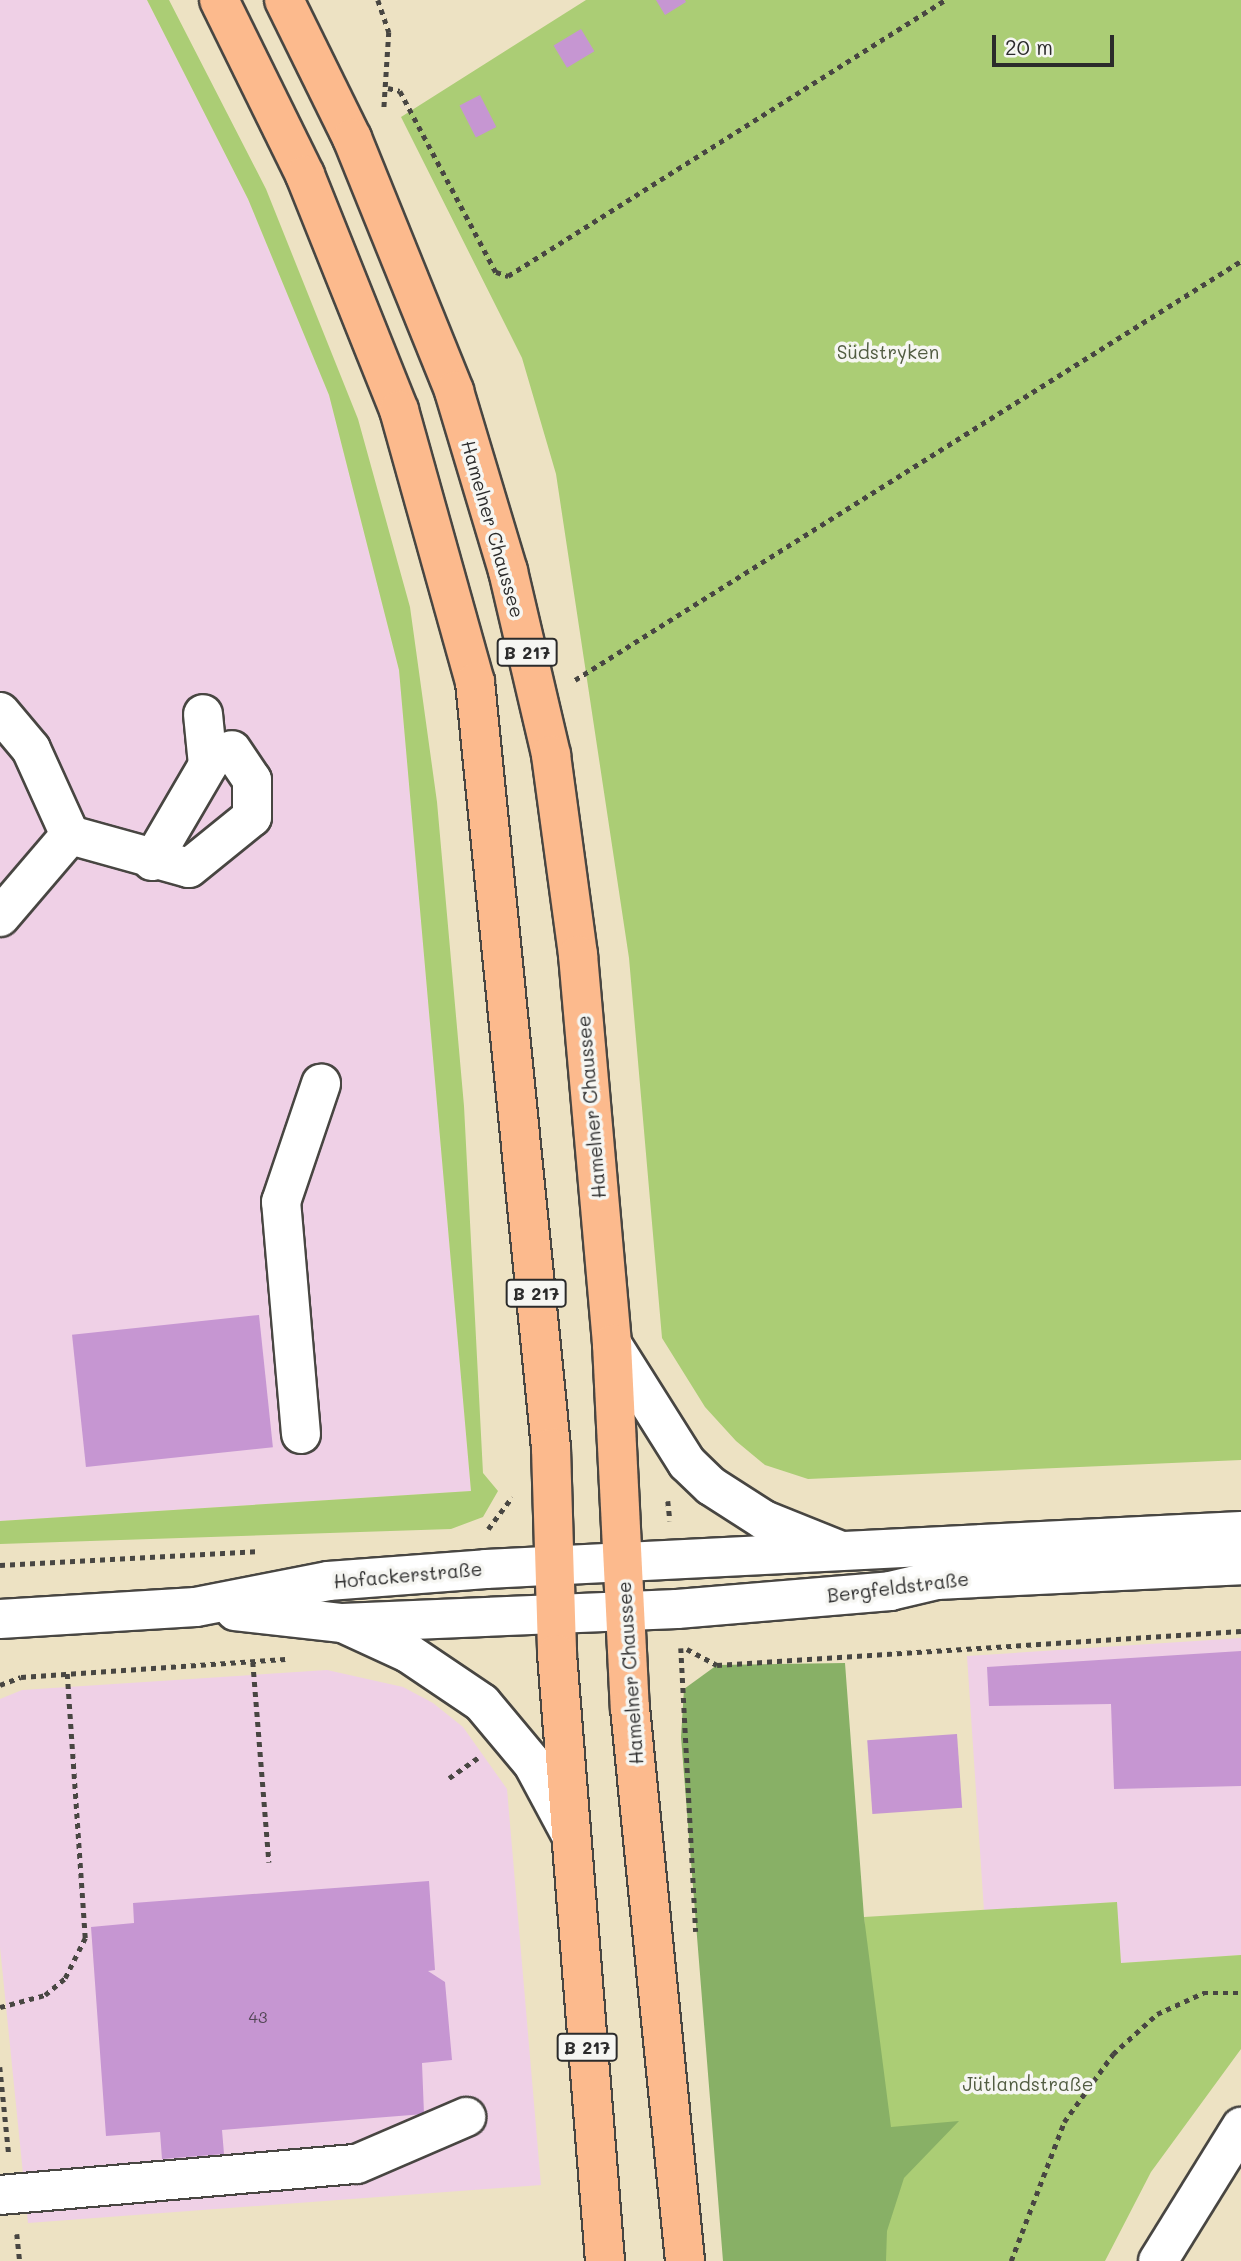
<!DOCTYPE html>
<html>
<head>
<meta charset="utf-8">
<style>
  body { margin:0 }
  #map { position:relative; width:1241px; height:2261px; overflow:hidden; background:#ede2c3; font-family:Mali,sans-serif }
  div>[style] { position:absolute }
  .built>* { inset:0; background:#efd0e6 }
  .green>* { inset:0; background:#abcd75 }
  .forest>* { inset:0; background:#88b066 }
  .building>* { inset:0; background:#c696d2; transform-origin:0 0 }
  .path>* { height:4.5px; margin-top:-2.25px; transform-origin:0; background:repeating-linear-gradient(90deg,#484642 0 5px,transparent 0 10px) }
  .roads { filter:drop-shadow(2px 0 #484642) drop-shadow(-2px 0 #484642) drop-shadow(0 2px #484642) drop-shadow(0 -2px #484642) }
  .minor>* { height:38px; margin:-19px; padding:0 19px; transform-origin:19px; border-radius:19px; background:#fff }
  .major>* { height:38px; margin:-19px; padding:0 19px; transform-origin:19px; border-radius:19px; background:#fcba8d }
  span { translate:-50% -50%; white-space:nowrap; text-align:center; line-height:1.15; -webkit-text-stroke:7px #f6f6f2; paint-order:stroke }
  .number-label { font-size:16px; color:#524655 }
  .number-label span { -webkit-text-stroke-width:0 }
  .shield-label span { padding:2px 5px; background:#f6f6f2; border:2px solid; border-radius:5px; -webkit-text-stroke-width:0 }
  .shield-label { font-size:18px; color:#2b2b2b; font-weight:700 }
  .park-label { font-size:19px; color:#515c41 }
  .street-label { font-size:19px; color:#2b2b2b }
  .scale { position:absolute; left:992px; top:35px; width:122px; height:32px; box-sizing:border-box; border:4px solid #2b2b2b; border-top:0; padding-left:9px; font-size:21px; line-height:24px; white-space:nowrap; color:#2b2b2b; -webkit-text-stroke:5px #f6f6f2; paint-order:stroke }
</style>
</head>
<body>
<div id="map">
  <div class="built">
    <div style="clip-path:polygon(0 0,147px 0,248px 199px,329px 395px,399px 670px,471px 1491px,0 1521px)"></div>
    <div style="clip-path:polygon(1241px 1638px,1241px 1955px,1121px 1963px,1116px 1902px,984px 1911px,967px 1656px)"></div>
    <div style="clip-path:polygon(327px 1670px,403px 1687px,433px 1703px,463px 1727px,507px 1789px,541px 2185px,28px 2223px,0 1947px,0 1699px,22px 1690px)"></div>
  </div>
  <div class="green">
    <div style="clip-path:polygon(147px 0,169px 0,266px 189px,358px 419px,410px 607px,437px 802px,464px 1106px,483px 1473px,498px 1491px,483px 1517px,451px 1529px,0 1544px,0 1521px,471px 1491px,399px 670px,329px 395px,248px 199px)"></div>
    <div style="clip-path:polygon(586px 0,1241px 0,1241px 1460px,808px 1479px,765px 1465px,736px 1441px,705px 1407px,662px 1338px,629px 958px,556px 474px,522px 358px,401px 117px)"></div>
    <div style="clip-path:polygon(1117px 1902px,1121px 1963px,1241px 1955px,1241px 2049px,1151px 2172px,1105px 2261px,886px 2261px,864px 1917px)"></div>
  </div>
  <div class="forest">
    <div style="clip-path:polygon(845px 1663px,864px 1917px,891px 2127px,959px 2121px,904px 2178px,887px 2231px,886px 2261px,723px 2261px,681px 1737px,684px 1689px,717px 1665px)"></div>
  </div>
  <div class="building">
    <div style="clip-path:polygon(656px 0,685px 0,686px 2px,665px 15px)"></div>
    <div style="left:581px;top:29px;width:26px;height:32px;rotate:59deg"></div>
    <div style="left:480px;top:95px;width:36px;height:23px;rotate:63deg"></div>
    <div style="left:259px;top:1315px;width:133px;height:188px;rotate:84deg"></div>
    <div style="clip-path:polygon(1241px 1651px,1241px 1786px,1114px 1789px,1111px 1704px,989px 1706px,987px 1667px)"></div>
    <div style="left:957px;top:1734px;width:74px;height:90px;rotate:86deg"></div>
    <div style="clip-path:polygon(429px 1881px,435px 1970px,428px 1971px,445px 1982px,452px 2060px,422px 2063px,424px 2114px,222px 2130px,224px 2154px,162px 2159px,160px 2132px,106px 2136px,91px 1927px,134px 1923px,133px 1903px)"></div>
  </div>
  <div class="path">
    <div style="left:378px;top:0;width:34px;rotate:71deg"></div>
    <div style="left:389px;top:32px;width:77px;rotate:93.7deg"></div>
    <div style="left:388px;top:88px;width:12px;rotate:14deg"></div>
    <div style="left:400px;top:91px;width:205px;rotate:62.1deg"></div>
    <div style="left:496px;top:272px;width:13px;rotate:18deg"></div>
    <div style="left:508px;top:276px;width:517px;rotate:-32.28deg"></div>
    <div style="left:575px;top:680px;width:787px;rotate:-32.18deg"></div>
    <div style="left:668px;top:1501px;width:20px;rotate:84deg"></div>
    <div style="left:488px;top:1529px;width:40px;rotate:-53deg"></div>
    <div style="left:0;top:1565px;width:258px;rotate:-3.1deg"></div>
    <div style="left:681px;top:1648px;width:284px;rotate:87deg"></div>
    <div style="left:687px;top:1649px;width:34px;rotate:28deg"></div>
    <div style="left:717px;top:1665px;width:525px;rotate:-3.71deg"></div>
    <div style="left:253px;top:1662px;width:201px;rotate:85.4deg"></div>
    <div style="left:0;top:1685px;width:22px;rotate:-21deg"></div>
    <div style="left:21px;top:1677px;width:265px;rotate:-3.9deg"></div>
    <div style="left:449px;top:1778px;width:35px;rotate:-35deg"></div>
    <div style="left:0;top:2007px;width:47px;rotate:-14.9deg"></div>
    <div style="left:45px;top:1995px;width:26px;rotate:-40deg"></div>
    <div style="left:65px;top:1978px;width:45px;rotate:-63.4deg"></div>
    <div style="left:85px;top:1938px;width:265px;rotate:-93.9deg"></div>
    <div style="left:0;top:2067px;width:89px;rotate:84.2deg"></div>
    <div style="left:17px;top:2234px;width:27px;rotate:84deg"></div>
    <div style="left:1011px;top:2261px;width:149px;rotate:-69.1deg"></div>
    <div style="left:1064px;top:2122px;width:84px;rotate:-54.2deg"></div>
    <div style="left:1113px;top:2054px;width:59px;rotate:-42.3deg"></div>
    <div style="left:1157px;top:2014px;width:51px;rotate:-24.5deg"></div>
    <div style="left:1203px;top:1993px;width:38px"></div>
  </div>
  <div class="roads">
    <div class="minor">
      <div style="left:0;top:712px;width:48px;rotate:50deg"></div>
      <div style="left:31px;top:749px;width:94px;rotate:65.6deg"></div>
      <div style="left:70px;top:835px;width:123px;rotate:15.5deg"></div>
      <div style="left:189px;top:868px;width:81px;rotate:-39deg"></div>
      <div style="left:252px;top:817px;width:37px;rotate:-90deg"></div>
      <div style="left:252px;top:780px;width:36px;rotate:-124deg"></div>
      <div style="left:152px;top:861px;width:111px;rotate:-59.7deg"></div>
      <div style="left:208px;top:765px;width:51px;rotate:-95.6deg"></div>
      <div style="left:0;top:917px;width:108px;rotate:-49.5deg"></div>
      <div style="left:612px;top:1344px;width:141px;rotate:57.8deg"></div>
      <div style="left:687px;top:1463px;width:33px;rotate:44deg"></div>
      <div style="left:711px;top:1486px;width:63px;rotate:32.7deg"></div>
      <div style="left:764px;top:1520px;width:78px;rotate:21.9deg"></div>
      <div style="left:301px;top:1434px;width:233px;rotate:-94.9deg"></div>
      <div style="left:281px;top:1202px;width:125px;rotate:-71.3deg"></div>
      <div style="left:235px;top:1611px;width:108px;rotate:6.4deg"></div>
      <div style="left:342px;top:1623px;width:335px;rotate:-2.4deg"></div>
      <div style="left:677px;top:1609px;width:214px;rotate:-4.8deg"></div>
      <div style="left:890px;top:1591px;width:48px;rotate:-13.2deg"></div>
      <div style="left:937px;top:1580px;width:304px;rotate:-2.8deg"></div>
      <div style="left:0;top:1619px;width:196px;rotate:-3.5deg"></div>
      <div style="left:196px;top:1607px;width:135px;rotate:-11.1deg"></div>
      <div style="left:328px;top:1581px;width:158px;rotate:-4.3deg"></div>
      <div style="left:486px;top:1569px;width:756px;rotate:-2.88deg"></div>
      <div style="left:347px;top:1625px;width:67px;rotate:24.7deg"></div>
      <div style="left:408px;top:1653px;width:89px;rotate:34deg"></div>
      <div style="left:482px;top:1703px;width:80px;rotate:50.1deg"></div>
      <div style="left:533px;top:1764px;width:78px;rotate:61.8deg"></div>
      <div style="left:0;top:2195px;width:358px;rotate:-5deg"></div>
      <div style="left:357px;top:2164px;width:119px;rotate:-23.3deg"></div>
      <div style="left:1158px;top:2261px;width:158px;rotate:-58.2deg"></div>
    </div>
    <div class="major">
      <div style="left:219px;top:0;width:195px;rotate:63.8deg"></div>
      <div style="left:305px;top:175px;width:253px;rotate:68.2deg"></div>
      <div style="left:399px;top:410px;width:282px;rotate:74.4deg"></div>
      <div style="left:475px;top:682px;width:770px;rotate:84.33deg"></div>
      <div style="left:551px;top:1448px;width:206px;rotate:88.3deg"></div>
      <div style="left:557px;top:1654px;width:609px;rotate:85.48deg"></div>
      <div style="left:284px;top:0;width:154px;rotate:63.8deg"></div>
      <div style="left:352px;top:138px;width:273px;rotate:68deg"></div>
      <div style="left:454px;top:391px;width:188px;rotate:73.3deg"></div>
      <div style="left:508px;top:571px;width:189px;rotate:76.8deg"></div>
      <div style="left:551px;top:755px;width:202px;rotate:82.3deg"></div>
      <div style="left:578px;top:955px;width:390px;rotate:85deg"></div>
      <div style="left:612px;top:1344px;width:364px;rotate:87.2deg"></div>
      <div style="left:630px;top:1708px;width:556px;rotate:84.32deg"></div>
    </div>
  </div>
  <div class="number-label">
    <span style="left:258px;top:2017px">43</span>
  </div>
  <div class="shield-label">
    <span style="left:527px;top:652px">B 217</span>
    <span style="left:536px;top:1293px">B 217</span>
    <span style="left:587px;top:2047px">B 217</span>
  </div>
  <div class="park-label">
    <span style="left:888px;top:352px">Südstryken</span>
    <span style="left:1028px;top:2084px">Jütlandstraße</span>
  </div>
  <div class="street-label">
    <span style="left:493px;top:529px;rotate:74deg">Hamelner Chaussee</span>
    <span style="left:591px;top:1107px;rotate:-95deg">Hamelner Chaussee</span>
    <span style="left:408px;top:1575px;rotate:-5deg">Hofackerstraße</span>
    <span style="left:898px;top:1587px;rotate:-7deg">Bergfeldstraße</span>
    <span style="left:630px;top:1673px;rotate:-94deg">Hamelner Chaussee</span>
  </div>
  <div class="scale">20 m</div>
</div>
</body>
</html>
